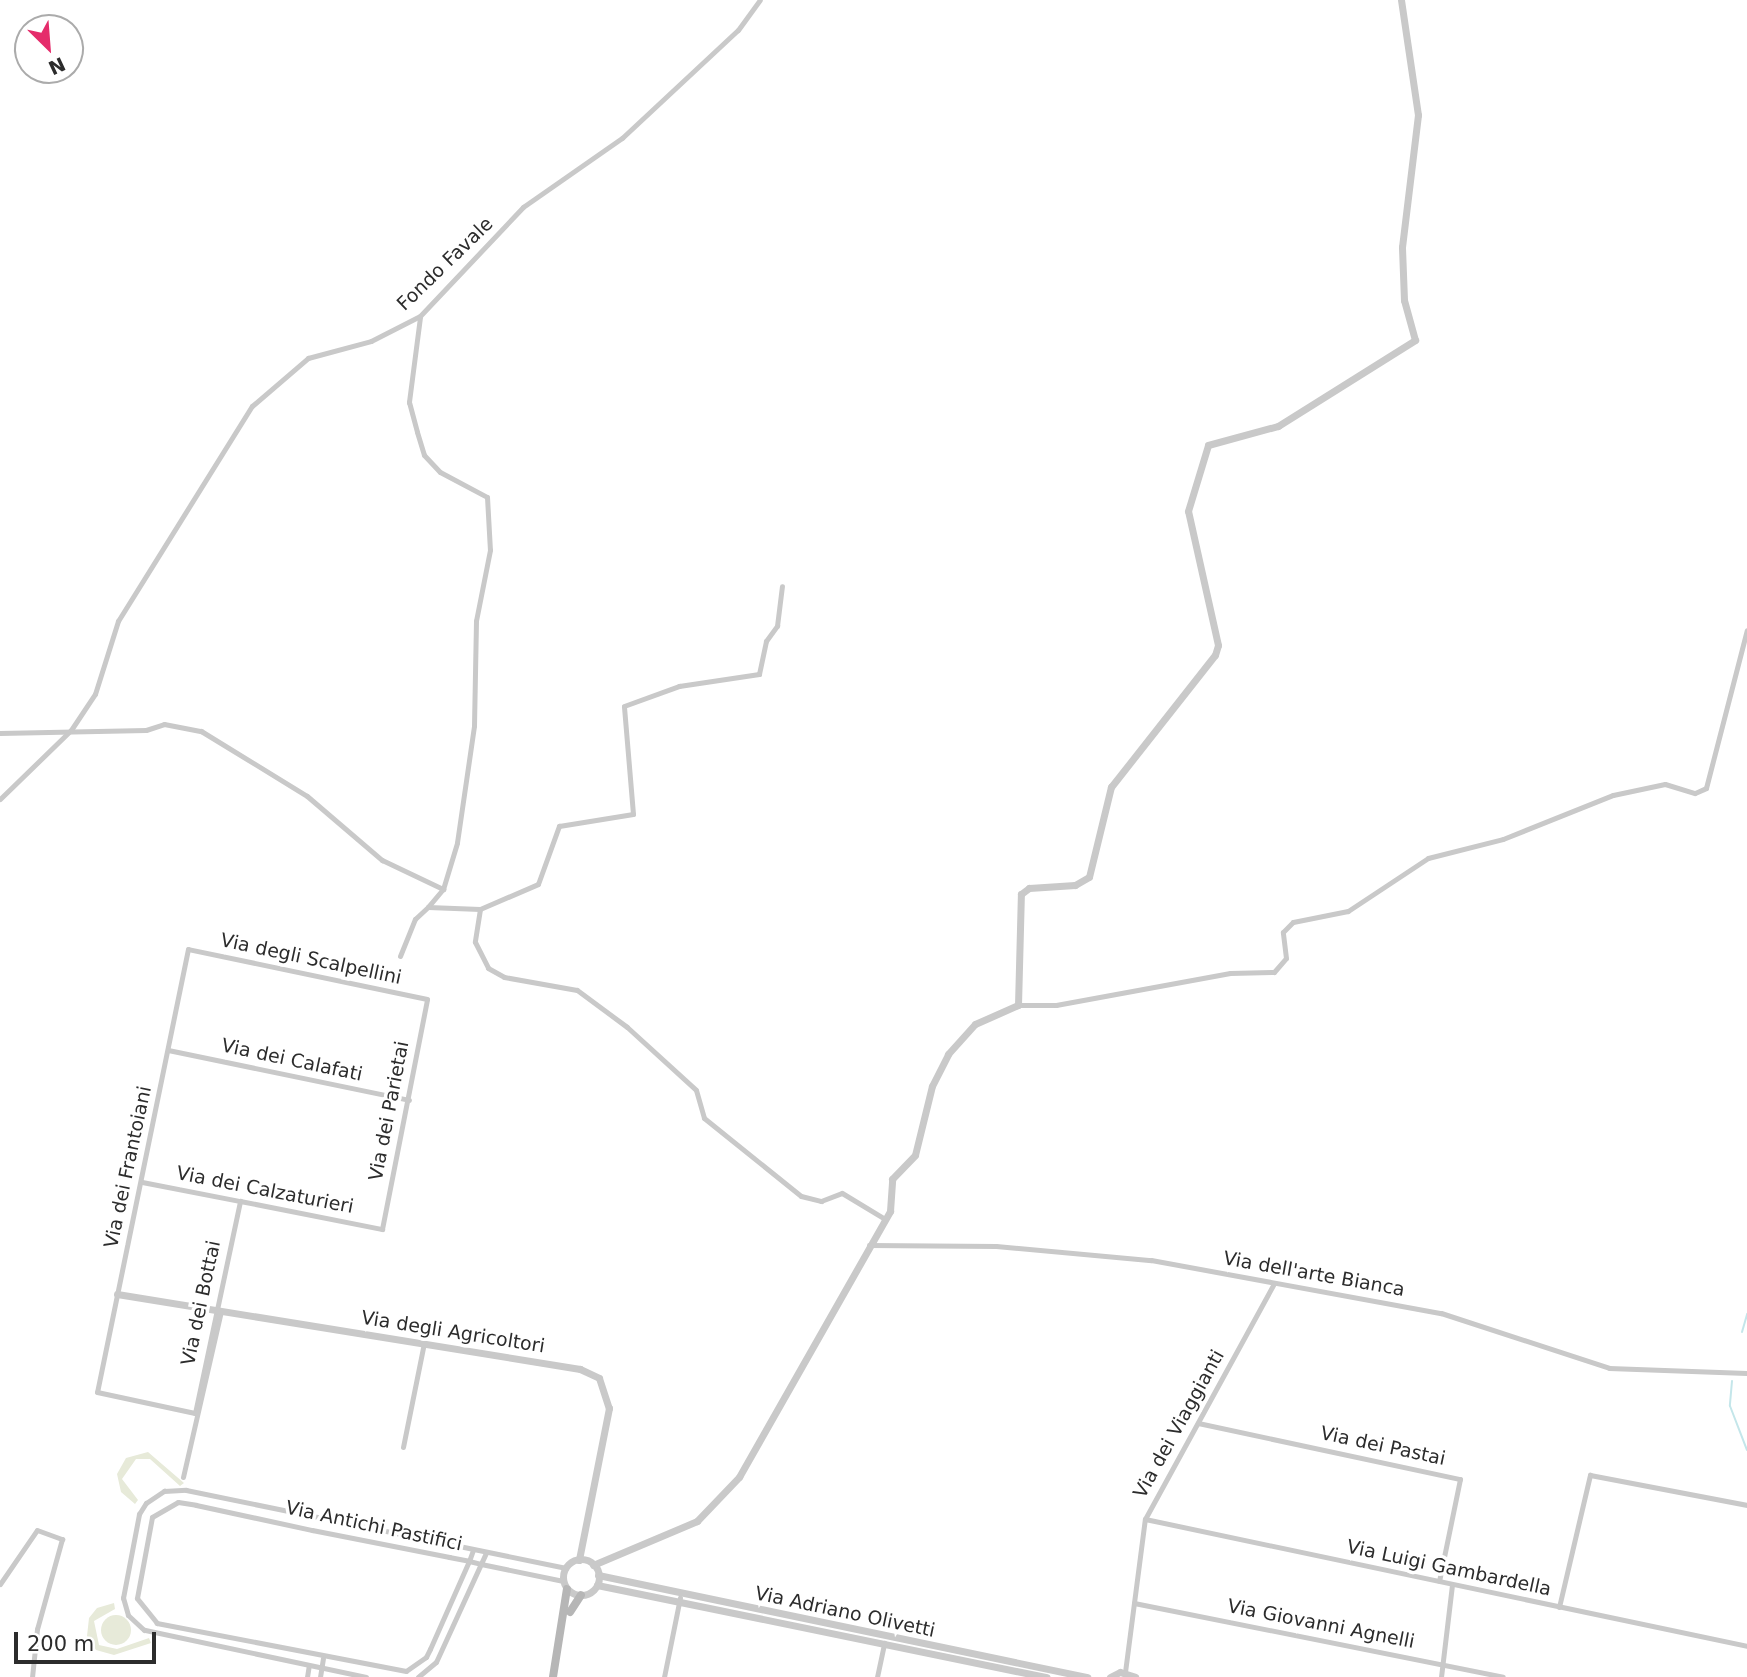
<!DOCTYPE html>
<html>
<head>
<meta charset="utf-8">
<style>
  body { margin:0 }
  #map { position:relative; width:1747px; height:1677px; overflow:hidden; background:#fff; font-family:"DejaVu Sans",sans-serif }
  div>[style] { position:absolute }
  .green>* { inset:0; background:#e7ead9 }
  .round { border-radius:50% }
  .stream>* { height:2px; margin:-1px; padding:0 1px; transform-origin:1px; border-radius:1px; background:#c4e6ea }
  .minor>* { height:5px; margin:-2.5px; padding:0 2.5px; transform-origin:2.5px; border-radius:2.5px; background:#c9c9c9 }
  .tertiary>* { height:7px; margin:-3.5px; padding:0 3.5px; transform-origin:3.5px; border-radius:3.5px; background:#c9c9c9 }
  .tertiary>.ring { margin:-3.5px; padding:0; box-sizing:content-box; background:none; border:7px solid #c9c9c9; border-radius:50% }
  .secondary>* { height:8px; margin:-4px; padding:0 4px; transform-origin:4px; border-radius:4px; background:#b6b6b6 }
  span { translate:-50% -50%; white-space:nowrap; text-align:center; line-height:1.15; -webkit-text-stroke:7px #fff; paint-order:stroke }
  .street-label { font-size:19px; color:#2c2c2c }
  .north { position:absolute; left:14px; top:14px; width:70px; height:70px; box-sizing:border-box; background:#fff; border:2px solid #ababab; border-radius:50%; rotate:155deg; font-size:19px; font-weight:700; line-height:28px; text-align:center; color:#2c2c2c }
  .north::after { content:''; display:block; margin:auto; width:24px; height:32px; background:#e52c6b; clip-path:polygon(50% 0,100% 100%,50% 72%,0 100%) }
  .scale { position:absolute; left:14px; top:1632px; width:142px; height:32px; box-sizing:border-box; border:4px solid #2c2c2c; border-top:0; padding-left:9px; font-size:21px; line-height:24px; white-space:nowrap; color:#2c2c2c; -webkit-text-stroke:5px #fff; paint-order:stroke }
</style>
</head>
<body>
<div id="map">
  <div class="green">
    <div style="clip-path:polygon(148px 1452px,184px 1483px,180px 1486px,150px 1459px,136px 1459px,122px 1479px,138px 1500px,135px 1504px,121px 1492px,117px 1474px,126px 1458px)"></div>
    <div style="clip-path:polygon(114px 1603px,115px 1609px,94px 1621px,99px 1645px,117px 1649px,149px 1638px,151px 1643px,114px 1655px,96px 1650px,87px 1636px,89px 1618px,97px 1608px)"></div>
    <div class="round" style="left:101px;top:1615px;width:30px;height:30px"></div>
  </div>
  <div class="stream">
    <div style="left:1742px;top:1332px;width:19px;rotate:-74deg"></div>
    <div style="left:1732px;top:1381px;width:25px;rotate:95deg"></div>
    <div style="left:1730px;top:1406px;width:47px;rotate:68.9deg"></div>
  </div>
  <div class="minor">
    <div style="left:420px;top:317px;width:86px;rotate:97.4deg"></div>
    <div style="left:409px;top:402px;width:31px;rotate:75deg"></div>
    <div style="left:417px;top:432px;width:24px;rotate:73deg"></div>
    <div style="left:424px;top:455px;width:23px;rotate:47deg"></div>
    <div style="left:440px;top:472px;width:53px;rotate:28deg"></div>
    <div style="left:487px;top:497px;width:53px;rotate:86.8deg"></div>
    <div style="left:490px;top:550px;width:72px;rotate:101.2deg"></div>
    <div style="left:476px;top:621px;width:105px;rotate:91.1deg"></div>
    <div style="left:474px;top:726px;width:118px;rotate:98.3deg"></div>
    <div style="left:457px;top:843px;width:48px;rotate:106.9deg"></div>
    <div style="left:0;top:733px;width:146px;rotate:-1.2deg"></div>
    <div style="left:146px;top:730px;width:19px;rotate:-18deg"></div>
    <div style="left:164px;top:724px;width:38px;rotate:11deg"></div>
    <div style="left:201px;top:731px;width:124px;rotate:31.5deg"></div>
    <div style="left:307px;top:796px;width:99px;rotate:40.5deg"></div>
    <div style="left:382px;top:860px;width:68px;rotate:25.4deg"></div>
    <div style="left:443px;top:889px;width:23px;rotate:130deg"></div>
    <div style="left:428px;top:907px;width:52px;rotate:2.2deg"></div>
    <div style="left:480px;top:909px;width:33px;rotate:99deg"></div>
    <div style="left:475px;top:942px;width:29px;rotate:63deg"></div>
    <div style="left:488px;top:968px;width:18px;rotate:29deg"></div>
    <div style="left:504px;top:977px;width:74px;rotate:10.1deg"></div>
    <div style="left:577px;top:990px;width:62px;rotate:36.5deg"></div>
    <div style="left:627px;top:1027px;width:93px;rotate:42.4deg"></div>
    <div style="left:696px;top:1090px;width:29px;rotate:74deg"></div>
    <div style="left:704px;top:1118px;width:124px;rotate:38.8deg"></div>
    <div style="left:801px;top:1196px;width:21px;rotate:14deg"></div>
    <div style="left:821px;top:1201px;width:22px;rotate:-21deg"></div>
    <div style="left:842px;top:1193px;width:50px;rotate:31.2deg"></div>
    <div style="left:0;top:799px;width:99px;rotate:-44.2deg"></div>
    <div style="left:71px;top:730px;width:43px;rotate:-56.3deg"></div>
    <div style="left:95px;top:694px;width:77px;rotate:-72.5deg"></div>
    <div style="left:118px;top:621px;width:253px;rotate:-58.1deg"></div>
    <div style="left:252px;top:406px;width:74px;rotate:-40.6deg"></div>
    <div style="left:308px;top:358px;width:65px;rotate:-15.1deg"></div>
    <div style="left:371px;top:341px;width:55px;rotate:-27deg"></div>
    <div style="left:420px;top:316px;width:150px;rotate:-46.6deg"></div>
    <div style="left:523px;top:207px;width:121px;rotate:-34.9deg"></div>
    <div style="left:622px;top:138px;width:158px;rotate:-43deg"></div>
    <div style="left:738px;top:30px;width:37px;rotate:-54deg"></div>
    <div style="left:480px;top:909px;width:63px;rotate:-23.3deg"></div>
    <div style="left:538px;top:884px;width:62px;rotate:-70.1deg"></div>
    <div style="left:559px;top:826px;width:75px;rotate:-9.2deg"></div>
    <div style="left:633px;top:814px;width:108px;rotate:-94.8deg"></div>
    <div style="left:624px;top:706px;width:59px;rotate:-20deg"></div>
    <div style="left:679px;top:686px;width:81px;rotate:-8.5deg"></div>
    <div style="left:759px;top:674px;width:34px;rotate:-78deg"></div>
    <div style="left:766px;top:641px;width:19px;rotate:-54deg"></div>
    <div style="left:777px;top:626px;width:40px;rotate:-82.9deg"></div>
    <div style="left:400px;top:956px;width:40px;rotate:-68deg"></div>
    <div style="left:415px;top:919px;width:18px;rotate:-43deg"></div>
    <div style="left:1018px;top:1005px;width:38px"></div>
    <div style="left:1056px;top:1005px;width:177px;rotate:-10.4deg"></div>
    <div style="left:1230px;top:973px;width:44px;rotate:-1.3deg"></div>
    <div style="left:1274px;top:972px;width:18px;rotate:-49deg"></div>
    <div style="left:1286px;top:958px;width:26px;rotate:-97deg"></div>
    <div style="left:1283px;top:932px;width:14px;rotate:-45deg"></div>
    <div style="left:1293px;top:922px;width:56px;rotate:-11.3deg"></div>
    <div style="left:1348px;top:911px;width:96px;rotate:-33.5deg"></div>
    <div style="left:1428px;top:858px;width:77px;rotate:-14.2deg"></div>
    <div style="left:1503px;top:839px;width:118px;rotate:-21.8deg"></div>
    <div style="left:1613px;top:795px;width:53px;rotate:-11.9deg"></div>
    <div style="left:1665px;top:784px;width:31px;rotate:17deg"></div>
    <div style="left:1695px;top:793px;width:12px;rotate:-24deg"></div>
    <div style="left:1706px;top:788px;width:163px;rotate:-75.5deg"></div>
    <div style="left:168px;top:1050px;width:246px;rotate:11.7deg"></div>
    <div style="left:142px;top:1182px;width:100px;rotate:11deg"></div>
    <div style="left:240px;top:1201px;width:145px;rotate:11.2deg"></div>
    <div style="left:382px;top:1229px;width:234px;rotate:-78.9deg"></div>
    <div style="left:427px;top:999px;width:244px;rotate:-168.2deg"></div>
    <div style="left:188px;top:949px;width:452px;rotate:101.6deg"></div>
    <div style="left:97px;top:1392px;width:100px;rotate:12.1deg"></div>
    <div style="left:195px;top:1413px;width:217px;rotate:-78deg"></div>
    <div style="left:869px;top:1245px;width:127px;rotate:0.5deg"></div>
    <div style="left:996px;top:1246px;width:156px;rotate:5.2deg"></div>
    <div style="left:1151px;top:1260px;width:295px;rotate:10.4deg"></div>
    <div style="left:1441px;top:1313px;width:177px;rotate:18.1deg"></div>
    <div style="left:1609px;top:1368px;width:138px;rotate:2.1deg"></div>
    <div style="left:1198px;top:1423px;width:268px;rotate:12.1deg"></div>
    <div style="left:1460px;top:1479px;width:104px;rotate:101.6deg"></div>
    <div style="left:403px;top:1447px;width:106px;rotate:-78.6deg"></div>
    <div style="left:183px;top:1477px;width:170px;rotate:-77.1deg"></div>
    <div style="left:1145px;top:1519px;width:615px;rotate:11.91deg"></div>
    <div style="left:473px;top:1550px;width:12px;rotate:110deg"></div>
    <div style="left:469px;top:1561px;width:96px;rotate:113.9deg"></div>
    <div style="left:430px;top:1649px;width:9px;rotate:117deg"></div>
    <div style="left:426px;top:1657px;width:24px;rotate:145deg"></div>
    <div style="left:406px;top:1671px;width:254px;rotate:-169.1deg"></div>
    <div style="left:157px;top:1623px;width:32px;rotate:-129deg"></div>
    <div style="left:137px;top:1598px;width:82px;rotate:-79.5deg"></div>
    <div style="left:152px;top:1517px;width:30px;rotate:-30deg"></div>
    <div style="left:178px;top:1502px;width:18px;rotate:9deg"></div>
    <div style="left:196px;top:1505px;width:119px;rotate:12.2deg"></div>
    <div style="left:312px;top:1530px;width:140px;rotate:11.1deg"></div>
    <div style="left:449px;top:1557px;width:20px;rotate:11deg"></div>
    <div style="left:469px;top:1561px;width:12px;rotate:14deg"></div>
    <div style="left:481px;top:1564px;width:84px;rotate:11.7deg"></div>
    <div style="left:0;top:1584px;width:65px;rotate:-55.6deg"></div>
    <div style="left:37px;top:1530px;width:27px;rotate:20deg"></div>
    <div style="left:62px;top:1539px;width:93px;rotate:105.5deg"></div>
    <div style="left:37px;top:1629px;width:48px;rotate:95.9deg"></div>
    <div style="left:1134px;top:1603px;width:376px;rotate:11.3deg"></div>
    <div style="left:1559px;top:1607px;width:136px;rotate:-76.8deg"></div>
    <div style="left:1590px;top:1475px;width:160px;rotate:10.8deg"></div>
    <div style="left:1125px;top:1672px;width:154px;rotate:-82.6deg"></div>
    <div style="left:1145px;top:1519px;width:269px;rotate:-61.3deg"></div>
    <div style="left:307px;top:1677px;width:12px;rotate:-81deg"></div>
    <div style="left:320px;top:1677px;width:19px;rotate:-81deg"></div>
    <div style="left:366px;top:1677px;width:227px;rotate:-168deg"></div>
    <div style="left:144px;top:1630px;width:22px;rotate:-137deg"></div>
    <div style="left:128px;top:1615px;width:18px;rotate:-106deg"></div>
    <div style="left:123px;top:1598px;width:86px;rotate:-79.2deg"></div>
    <div style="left:139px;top:1514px;width:13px;rotate:-58deg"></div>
    <div style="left:146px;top:1503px;width:22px;rotate:-34deg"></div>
    <div style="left:164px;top:1491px;width:22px;rotate:-3deg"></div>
    <div style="left:186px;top:1490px;width:388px;rotate:11.6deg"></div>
    <div style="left:418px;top:1677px;width:23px;rotate:-40deg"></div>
    <div style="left:436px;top:1662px;width:120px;rotate:-65.4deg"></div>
    <div style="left:664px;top:1677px;width:81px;rotate:-78.6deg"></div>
    <div style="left:877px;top:1677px;width:35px;rotate:-78deg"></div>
    <div style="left:1441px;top:1677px;width:93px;rotate:-83.2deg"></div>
  </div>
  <div class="tertiary">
    <div style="left:117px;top:1294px;width:469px;rotate:9.2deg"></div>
    <div style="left:580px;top:1369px;width:21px;rotate:25deg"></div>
    <div style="left:599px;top:1378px;width:32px;rotate:72deg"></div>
    <div style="left:609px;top:1408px;width:155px;rotate:101.2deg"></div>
    <div class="ring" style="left:563px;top:1559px;width:29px;height:29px"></div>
    <div style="left:593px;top:1565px;width:113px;rotate:-22.9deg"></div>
    <div style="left:697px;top:1521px;width:61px;rotate:-46.3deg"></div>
    <div style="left:739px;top:1477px;width:306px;rotate:-60.4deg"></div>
    <div style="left:890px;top:1211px;width:32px;rotate:-86deg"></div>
    <div style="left:892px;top:1179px;width:33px;rotate:-46deg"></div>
    <div style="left:915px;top:1155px;width:71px;rotate:-76.2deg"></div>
    <div style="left:932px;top:1086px;width:36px;rotate:-63deg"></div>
    <div style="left:948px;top:1054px;width:40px;rotate:-48deg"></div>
    <div style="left:975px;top:1024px;width:47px;rotate:-23.8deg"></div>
    <div style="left:1018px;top:1005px;width:111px;rotate:-88.5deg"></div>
    <div style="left:1021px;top:894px;width:10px;rotate:-37deg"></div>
    <div style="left:1029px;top:888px;width:46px;rotate:-3.7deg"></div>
    <div style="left:1075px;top:885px;width:16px;rotate:-30deg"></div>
    <div style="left:1089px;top:877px;width:93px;rotate:-76.3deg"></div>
    <div style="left:1111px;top:787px;width:168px;rotate:-51.8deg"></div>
    <div style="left:1215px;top:655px;width:10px;rotate:-73deg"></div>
    <div style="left:1218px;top:645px;width:137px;rotate:-102.6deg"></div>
    <div style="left:1188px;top:511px;width:69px;rotate:-73.1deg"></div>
    <div style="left:1208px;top:445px;width:73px;rotate:-15.2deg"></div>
    <div style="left:1278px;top:426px;width:162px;rotate:-32.1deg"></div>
    <div style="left:1415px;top:340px;width:41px;rotate:-105.4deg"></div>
    <div style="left:1404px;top:300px;width:53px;rotate:-92.2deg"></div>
    <div style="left:1402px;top:247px;width:133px;rotate:-83.1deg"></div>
    <div style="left:1418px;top:115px;width:116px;rotate:-98.4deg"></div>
    <div style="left:598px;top:1575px;width:500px;rotate:11.8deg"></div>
    <div style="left:597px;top:1585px;width:459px;rotate:11.6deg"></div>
    <div style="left:1110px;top:1677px;width:11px;rotate:-27deg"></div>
    <div style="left:1120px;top:1672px;width:16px;rotate:18deg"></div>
  </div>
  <div class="secondary">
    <div style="left:570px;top:1612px;width:20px;rotate:-57deg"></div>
    <div style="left:553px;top:1677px;width:89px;rotate:-81deg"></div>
  </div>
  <div class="street-label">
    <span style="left:445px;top:264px;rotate:-44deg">Fondo Favale</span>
    <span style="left:311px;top:959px;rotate:12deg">Via degli Scalpellini</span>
    <span style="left:292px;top:1060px;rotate:12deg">Via dei Calafati</span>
    <span style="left:389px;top:1111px;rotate:-79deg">Via dei Parietai</span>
    <span style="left:128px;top:1167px;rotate:-78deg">Via dei Frantoiani</span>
    <span style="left:265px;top:1190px;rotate:11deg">Via dei Calzaturieri</span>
    <span style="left:1314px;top:1274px;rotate:10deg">Via dell'arte Bianca</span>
    <span style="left:201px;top:1303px;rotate:-78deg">Via dei Bottai</span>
    <span style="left:453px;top:1332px;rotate:9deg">Via degli Agricoltori</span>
    <span style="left:1179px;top:1424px;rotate:-61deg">Via dei Viaggianti</span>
    <span style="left:1383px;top:1446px;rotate:12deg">Via dei Pastai</span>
    <span style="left:374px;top:1526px;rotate:12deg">Via Antichi Pastifici</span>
    <span style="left:1449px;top:1568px;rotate:12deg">Via Luigi Gambardella</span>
    <span style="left:845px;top:1612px;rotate:12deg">Via Adriano Olivetti</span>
    <span style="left:1321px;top:1624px;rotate:11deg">Via Giovanni Agnelli</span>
  </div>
  <div class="north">N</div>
  <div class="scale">200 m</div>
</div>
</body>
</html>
